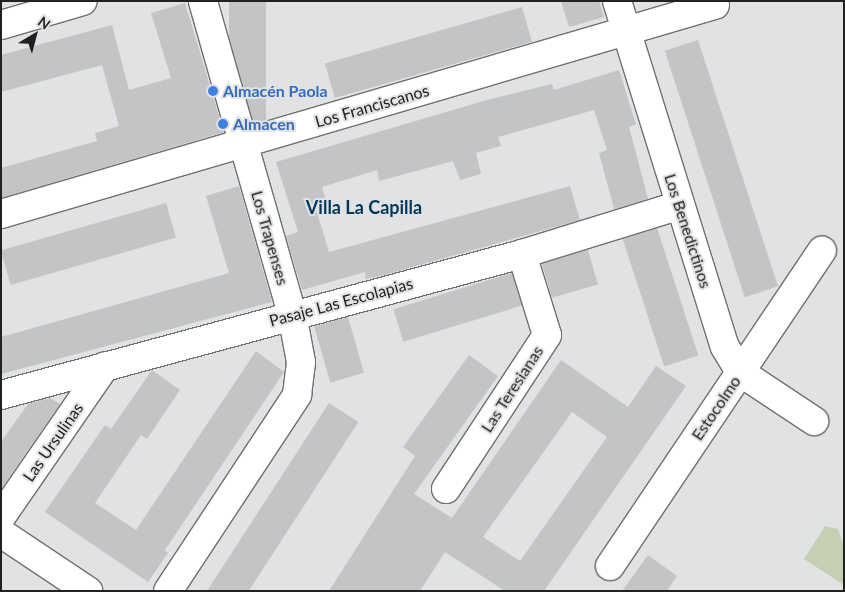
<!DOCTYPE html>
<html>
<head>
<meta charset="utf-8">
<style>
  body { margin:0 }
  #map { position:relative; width:845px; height:592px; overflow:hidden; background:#e0e2e4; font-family:Lato,sans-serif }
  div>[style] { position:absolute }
  .green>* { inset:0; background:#c6cfb3 }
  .building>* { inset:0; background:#c2c4c6; transform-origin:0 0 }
  .roads { filter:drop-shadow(1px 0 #6e7072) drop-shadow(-1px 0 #6e7072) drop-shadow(0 1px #6e7072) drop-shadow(0 -1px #6e7072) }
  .minor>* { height:28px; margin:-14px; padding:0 14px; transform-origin:14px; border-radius:14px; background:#fff }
  .dots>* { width:14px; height:14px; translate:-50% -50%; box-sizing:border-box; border:2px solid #e0e2e4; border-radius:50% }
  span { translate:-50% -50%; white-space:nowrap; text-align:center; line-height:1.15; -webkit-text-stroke:4px #e0e2e4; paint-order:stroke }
  .shop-label { font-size:16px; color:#366cbe; font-weight:700 }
  .left { translate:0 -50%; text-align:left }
  .street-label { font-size:16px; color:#202121 }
  .neighbourhood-label { font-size:18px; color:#02375a; font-weight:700 }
  .frame { position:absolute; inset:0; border:2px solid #202121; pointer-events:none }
  .north { position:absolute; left:10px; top:10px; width:50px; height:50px; -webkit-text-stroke:4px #e0e2e4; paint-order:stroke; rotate:37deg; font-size:14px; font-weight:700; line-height:20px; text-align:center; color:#202121 }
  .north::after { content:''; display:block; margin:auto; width:18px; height:22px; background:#202121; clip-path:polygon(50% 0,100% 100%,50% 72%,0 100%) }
</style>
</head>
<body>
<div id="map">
  <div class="green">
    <div style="clip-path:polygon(825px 526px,838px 529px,844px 547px,844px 585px,804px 559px)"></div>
  </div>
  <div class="building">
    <div style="left:229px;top:1px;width:37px;height:123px"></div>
    <div style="clip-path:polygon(561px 1px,599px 1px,604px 17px,569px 27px)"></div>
    <div style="clip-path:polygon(185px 3px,224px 132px,1px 198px,1px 168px,97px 141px,95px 133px,119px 126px,102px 65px,1px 92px,1px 55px,112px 25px,129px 90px,171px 78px,151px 13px)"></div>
    <div style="left:522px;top:7px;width:36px;height:205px;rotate:74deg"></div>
    <div style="left:698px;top:40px;width:259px;height:35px;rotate:72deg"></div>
    <div style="clip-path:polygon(619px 70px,636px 124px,629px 127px,648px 199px,614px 209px,599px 153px,607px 150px,594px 110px,498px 137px,501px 146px,476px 153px,481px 174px,460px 180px,453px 161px,379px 181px,377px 170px,322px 187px,327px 205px,316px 209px,329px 252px,570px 186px,580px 220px,384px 275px,366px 279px,365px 272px,302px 290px,286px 236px,298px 232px,276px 162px,487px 100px,552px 84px,554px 90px)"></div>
    <div style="clip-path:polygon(239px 186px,272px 302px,1px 374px,1px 337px,229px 273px,206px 196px)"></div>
    <div style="left:166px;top:203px;width:36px;height:172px;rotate:74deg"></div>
    <div style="left:657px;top:228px;width:134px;height:36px;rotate:72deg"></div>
    <div style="left:588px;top:250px;width:36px;height:48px;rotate:74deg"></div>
    <div style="left:512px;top:273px;width:34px;height:124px;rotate:73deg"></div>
    <div style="left:348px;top:317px;width:58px;height:35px;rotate:74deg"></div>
    <div style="clip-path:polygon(256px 351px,284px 372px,165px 550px,168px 553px,148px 582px,45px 512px,105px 425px,111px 429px,152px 370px,180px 390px,147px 439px,141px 435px,95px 503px,136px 530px)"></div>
    <div style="clip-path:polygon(evenodd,469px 355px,498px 376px,414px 494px,452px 518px,561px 360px,628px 407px,656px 366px,686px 386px,544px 591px,505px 591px,445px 552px,420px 591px,329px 591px,415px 456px,403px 447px,469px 355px,572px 412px,607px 437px,520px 561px,483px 537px,572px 412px)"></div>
    <div style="clip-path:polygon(50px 398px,60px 404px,1px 489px,1px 442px,28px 404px)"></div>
    <div style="left:329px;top:403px;width:35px;height:225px;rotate:33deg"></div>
    <div style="clip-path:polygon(648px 555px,677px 576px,667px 591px,622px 591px)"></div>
  </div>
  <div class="roads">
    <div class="minor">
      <div style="left:617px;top:1px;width:362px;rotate:72.7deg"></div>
      <div style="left:725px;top:347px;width:29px;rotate:59deg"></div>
      <div style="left:740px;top:372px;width:89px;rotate:33.5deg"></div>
      <div style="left:1px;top:25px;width:85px;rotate:-16.3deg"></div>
      <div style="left:1px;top:214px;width:744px;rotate:-16.32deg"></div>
      <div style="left:1px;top:395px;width:540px;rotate:-15.14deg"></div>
      <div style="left:522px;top:254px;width:165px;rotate:-17.2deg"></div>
      <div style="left:446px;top:489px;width:184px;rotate:-56.7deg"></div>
      <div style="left:547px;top:335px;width:85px;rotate:-107.2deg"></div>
      <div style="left:1px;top:517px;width:183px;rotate:-55.4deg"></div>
      <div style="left:1px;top:533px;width:105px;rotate:33.7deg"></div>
      <div style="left:610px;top:566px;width:380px;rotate:-56.1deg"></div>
      <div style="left:168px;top:591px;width:235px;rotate:-56.6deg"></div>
      <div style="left:297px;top:395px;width:33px;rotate:-83deg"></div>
      <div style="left:301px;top:362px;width:49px;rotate:-100.6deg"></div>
      <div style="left:292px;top:314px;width:325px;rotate:-105.9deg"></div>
    </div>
  </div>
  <div class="dots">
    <div style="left:213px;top:91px;background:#3f7fe0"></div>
    <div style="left:223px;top:124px;background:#3f7fe0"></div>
  </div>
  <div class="shop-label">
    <span class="left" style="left:223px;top:91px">Almacén Paola</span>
    <span class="left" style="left:233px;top:124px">Almacen</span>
  </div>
  <div class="street-label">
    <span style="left:372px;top:106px;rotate:-16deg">Los Franciscanos</span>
    <span style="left:688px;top:231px;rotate:72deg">Los Benedictinos</span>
    <span style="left:270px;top:238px;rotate:74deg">Los Trapenses</span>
    <span style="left:341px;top:302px;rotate:-15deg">Pasaje Las Escolapias</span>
    <span style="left:512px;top:389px;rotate:-57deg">Las Teresianas</span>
    <span style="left:716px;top:408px;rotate:-56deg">Estocolmo</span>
    <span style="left:53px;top:442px;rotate:-55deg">Las Ursulinas</span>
  </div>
  <div class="neighbourhood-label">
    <span style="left:364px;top:207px">Villa La Capilla</span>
  </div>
  <div class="frame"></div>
  <div class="north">N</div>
</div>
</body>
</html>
